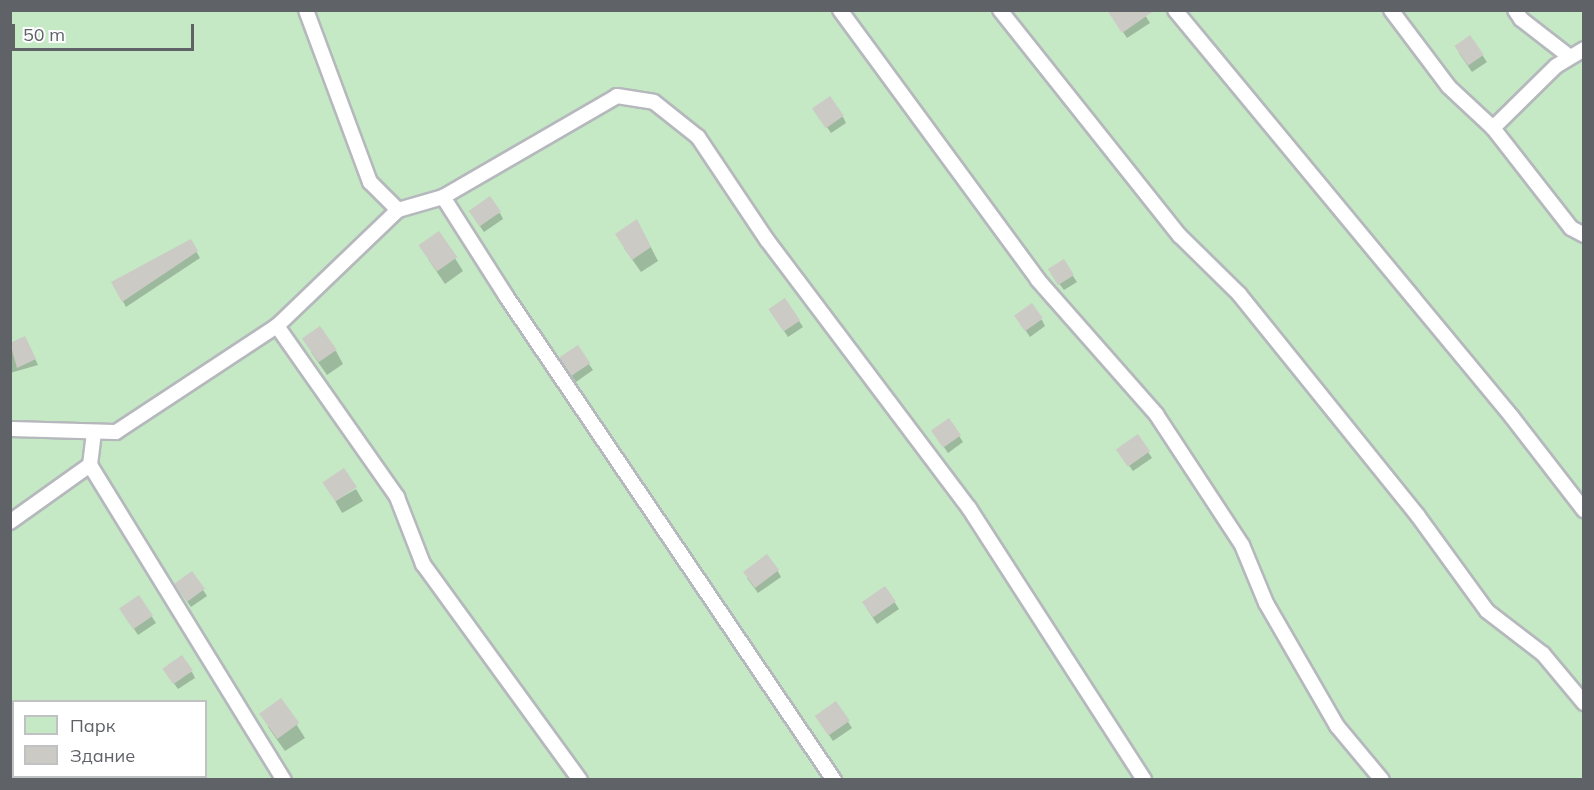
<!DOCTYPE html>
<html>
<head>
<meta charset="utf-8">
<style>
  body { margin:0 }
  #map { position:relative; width:1594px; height:790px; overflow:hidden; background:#f1efe8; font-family:Mulish,sans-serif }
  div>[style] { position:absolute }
  .green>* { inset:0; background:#c5e8c5 }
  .shadow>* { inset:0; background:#0003; transform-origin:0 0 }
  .building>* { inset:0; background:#cccac5; transform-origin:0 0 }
  .roads { filter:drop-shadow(2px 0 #b5b8bc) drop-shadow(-2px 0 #b5b8bc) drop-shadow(0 2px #b5b8bc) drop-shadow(0 -2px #b5b8bc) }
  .lane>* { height:14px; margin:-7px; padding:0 7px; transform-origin:7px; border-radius:7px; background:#fff }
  span { translate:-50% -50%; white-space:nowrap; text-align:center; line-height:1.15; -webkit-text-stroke:5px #fff; paint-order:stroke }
  .frame { position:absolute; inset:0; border:12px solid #5f6368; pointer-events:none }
  .legend { position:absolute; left:12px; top:700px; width:195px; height:78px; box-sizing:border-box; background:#fff; border:2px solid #bfc1c3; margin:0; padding:8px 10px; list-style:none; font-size:18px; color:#5f6368 }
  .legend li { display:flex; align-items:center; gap:12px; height:30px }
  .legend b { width:30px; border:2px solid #bfc1c3 }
  .scale { position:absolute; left:12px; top:24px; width:182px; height:27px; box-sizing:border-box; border:3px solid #5f6368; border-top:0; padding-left:8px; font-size:18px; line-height:21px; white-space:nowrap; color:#5f6368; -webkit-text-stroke:4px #fff; paint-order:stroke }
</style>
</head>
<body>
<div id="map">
  <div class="green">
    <div style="clip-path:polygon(evenodd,10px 11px,1583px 11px,1583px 779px,11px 779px,10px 11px,14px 702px,206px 702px,206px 776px,14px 776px,14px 702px)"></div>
  </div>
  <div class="shadow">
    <div style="clip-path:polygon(1142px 10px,1150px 23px,1127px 38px,1117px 23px)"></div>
    <div style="clip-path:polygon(1470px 37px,1487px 62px,1472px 72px,1459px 53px)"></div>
    <div style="clip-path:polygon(818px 114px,843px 117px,846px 123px,831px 133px)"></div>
    <div style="clip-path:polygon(500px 213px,503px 219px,484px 232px,474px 218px)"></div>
    <div style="clip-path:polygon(439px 233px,463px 271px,445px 284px,428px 259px)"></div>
    <div style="clip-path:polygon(644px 234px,658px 261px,641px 272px,624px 248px)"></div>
    <div style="clip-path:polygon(190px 241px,200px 258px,126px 307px,113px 283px)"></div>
    <div style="clip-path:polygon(1073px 276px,1077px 282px,1064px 290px,1054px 277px)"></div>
    <div style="clip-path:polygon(785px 300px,803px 327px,788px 337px,774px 316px)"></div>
    <div style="clip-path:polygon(1042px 320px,1045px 326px,1030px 337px,1020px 322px)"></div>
    <div style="clip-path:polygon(10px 344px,28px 344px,38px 365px,10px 373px)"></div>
    <div style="clip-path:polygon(577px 347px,593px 370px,576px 382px,564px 364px)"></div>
    <div style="clip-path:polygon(336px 351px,343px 364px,327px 375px,311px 352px)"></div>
    <div style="clip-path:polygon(949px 420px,963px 442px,948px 453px,937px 437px)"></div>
    <div style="clip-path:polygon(1148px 452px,1152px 458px,1133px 471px,1122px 456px)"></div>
    <div style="left:356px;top:489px;width:14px;height:24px;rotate:60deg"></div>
    <div style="clip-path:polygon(777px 570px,781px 577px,758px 593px,747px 578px)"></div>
    <div style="clip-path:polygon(885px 588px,899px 609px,877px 624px,867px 609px)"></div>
    <div style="clip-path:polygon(179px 590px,203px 590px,207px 596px,191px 607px)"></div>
    <div style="clip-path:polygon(139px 597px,156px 623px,138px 635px,125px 615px)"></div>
    <div style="clip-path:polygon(192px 672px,195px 678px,178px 689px,168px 675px)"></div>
    <div style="clip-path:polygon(281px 700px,305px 738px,285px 751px,268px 727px)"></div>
    <div style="clip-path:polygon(836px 703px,852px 728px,833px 741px,820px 722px)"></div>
    <div style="clip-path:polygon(14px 764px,14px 776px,44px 780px,10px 780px)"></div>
  </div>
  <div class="building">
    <div style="clip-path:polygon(1107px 10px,1155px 10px,1122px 33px)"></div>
    <div style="left:1470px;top:35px;width:24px;height:19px;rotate:55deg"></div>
    <div style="left:830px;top:96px;width:24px;height:22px;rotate:55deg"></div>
    <div style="left:490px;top:196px;width:19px;height:26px;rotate:55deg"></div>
    <div style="clip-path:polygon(637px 219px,651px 247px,632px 260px,615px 234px)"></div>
    <div style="left:439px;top:231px;width:32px;height:25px;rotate:55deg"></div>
    <div style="clip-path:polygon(191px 239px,198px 251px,122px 302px,111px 282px)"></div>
    <div style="left:1064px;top:259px;width:19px;height:19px;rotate:58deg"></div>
    <div style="left:785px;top:298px;width:27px;height:20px;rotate:56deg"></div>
    <div style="left:1032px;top:303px;width:19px;height:22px;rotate:55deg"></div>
    <div style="left:320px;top:326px;width:29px;height:22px;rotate:55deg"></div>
    <div style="clip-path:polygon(25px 336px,36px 359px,17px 368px,10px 343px)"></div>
    <div style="left:578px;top:345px;width:22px;height:23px;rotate:56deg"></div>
    <div style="left:949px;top:418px;width:21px;height:22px;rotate:55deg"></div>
    <div style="left:1138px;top:434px;width:21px;height:27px;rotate:55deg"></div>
    <div style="left:344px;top:468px;width:23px;height:26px;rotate:56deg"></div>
    <div style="left:767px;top:554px;width:20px;height:30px;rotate:53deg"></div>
    <div style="left:192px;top:571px;width:22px;height:22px;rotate:54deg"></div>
    <div style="left:885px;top:586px;width:19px;height:28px;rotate:55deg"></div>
    <div style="left:139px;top:595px;width:25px;height:24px;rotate:56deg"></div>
    <div style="left:182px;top:655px;width:19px;height:24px;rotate:55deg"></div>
    <div style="left:281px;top:698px;width:31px;height:27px;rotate:54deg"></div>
    <div style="left:836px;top:701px;width:24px;height:26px;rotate:55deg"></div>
  </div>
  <div class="roads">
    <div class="lane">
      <div style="left:306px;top:10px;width:184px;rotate:69.6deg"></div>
      <div style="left:370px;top:182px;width:40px;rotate:45deg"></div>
      <div style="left:840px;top:10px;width:335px;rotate:53.7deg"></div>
      <div style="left:1038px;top:280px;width:179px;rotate:48.6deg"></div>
      <div style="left:1156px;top:414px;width:157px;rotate:56.7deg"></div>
      <div style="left:1242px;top:545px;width:63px;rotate:67.5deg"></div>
      <div style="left:1266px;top:603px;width:142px;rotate:60deg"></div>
      <div style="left:1337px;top:726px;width:70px;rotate:50.2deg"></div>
      <div style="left:1000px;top:10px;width:289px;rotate:51.5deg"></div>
      <div style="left:1180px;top:236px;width:83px;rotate:44.5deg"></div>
      <div style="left:1239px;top:294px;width:285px;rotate:51.1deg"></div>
      <div style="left:1418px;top:516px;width:117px;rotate:54deg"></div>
      <div style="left:1487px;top:611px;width:71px;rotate:37.5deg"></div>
      <div style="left:1543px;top:654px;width:64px;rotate:50.1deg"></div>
      <div style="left:1175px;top:10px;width:528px;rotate:50.37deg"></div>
      <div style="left:1512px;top:417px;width:118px;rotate:52.3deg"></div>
      <div style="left:1391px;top:10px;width:96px;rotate:53deg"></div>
      <div style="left:1449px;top:87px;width:60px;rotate:43deg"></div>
      <div style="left:1493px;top:128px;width:127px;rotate:52deg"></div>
      <div style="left:1571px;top:228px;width:15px;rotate:28deg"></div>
      <div style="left:1515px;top:10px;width:11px;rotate:56deg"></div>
      <div style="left:1521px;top:19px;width:62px;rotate:37.8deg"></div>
      <div style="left:1493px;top:128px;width:88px;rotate:-44.5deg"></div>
      <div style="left:1556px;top:66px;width:33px;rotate:-31deg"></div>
      <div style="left:443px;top:197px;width:117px;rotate:57.5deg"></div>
      <div style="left:506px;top:296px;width:585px;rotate:55.88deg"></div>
      <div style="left:277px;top:326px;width:209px;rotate:54.9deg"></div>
      <div style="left:397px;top:497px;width:72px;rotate:68.8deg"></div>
      <div style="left:423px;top:564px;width:267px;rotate:54deg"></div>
      <div style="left:10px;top:429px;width:106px;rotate:1.6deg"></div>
      <div style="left:116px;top:432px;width:193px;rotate:-33.4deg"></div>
      <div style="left:277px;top:326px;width:168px;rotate:-43.8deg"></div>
      <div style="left:398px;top:210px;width:47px;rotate:-16.1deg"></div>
      <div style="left:443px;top:197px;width:201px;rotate:-30.1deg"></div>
      <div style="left:617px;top:96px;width:37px;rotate:9deg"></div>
      <div style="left:654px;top:102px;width:56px;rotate:38.5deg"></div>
      <div style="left:698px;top:137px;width:124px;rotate:56.2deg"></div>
      <div style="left:767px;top:240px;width:336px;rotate:53deg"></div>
      <div style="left:969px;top:508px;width:323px;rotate:57.2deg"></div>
      <div style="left:90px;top:465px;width:33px;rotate:-83deg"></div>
      <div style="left:10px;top:522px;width:98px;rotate:-35.5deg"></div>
      <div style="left:90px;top:465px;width:370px;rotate:58.4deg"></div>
    </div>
  </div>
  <div class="frame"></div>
  <ul class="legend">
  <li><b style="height:16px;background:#c5e8c5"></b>Парк</li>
  <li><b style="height:16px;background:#cccac5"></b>Здание</li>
  </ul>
  <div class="scale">50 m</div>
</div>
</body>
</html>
